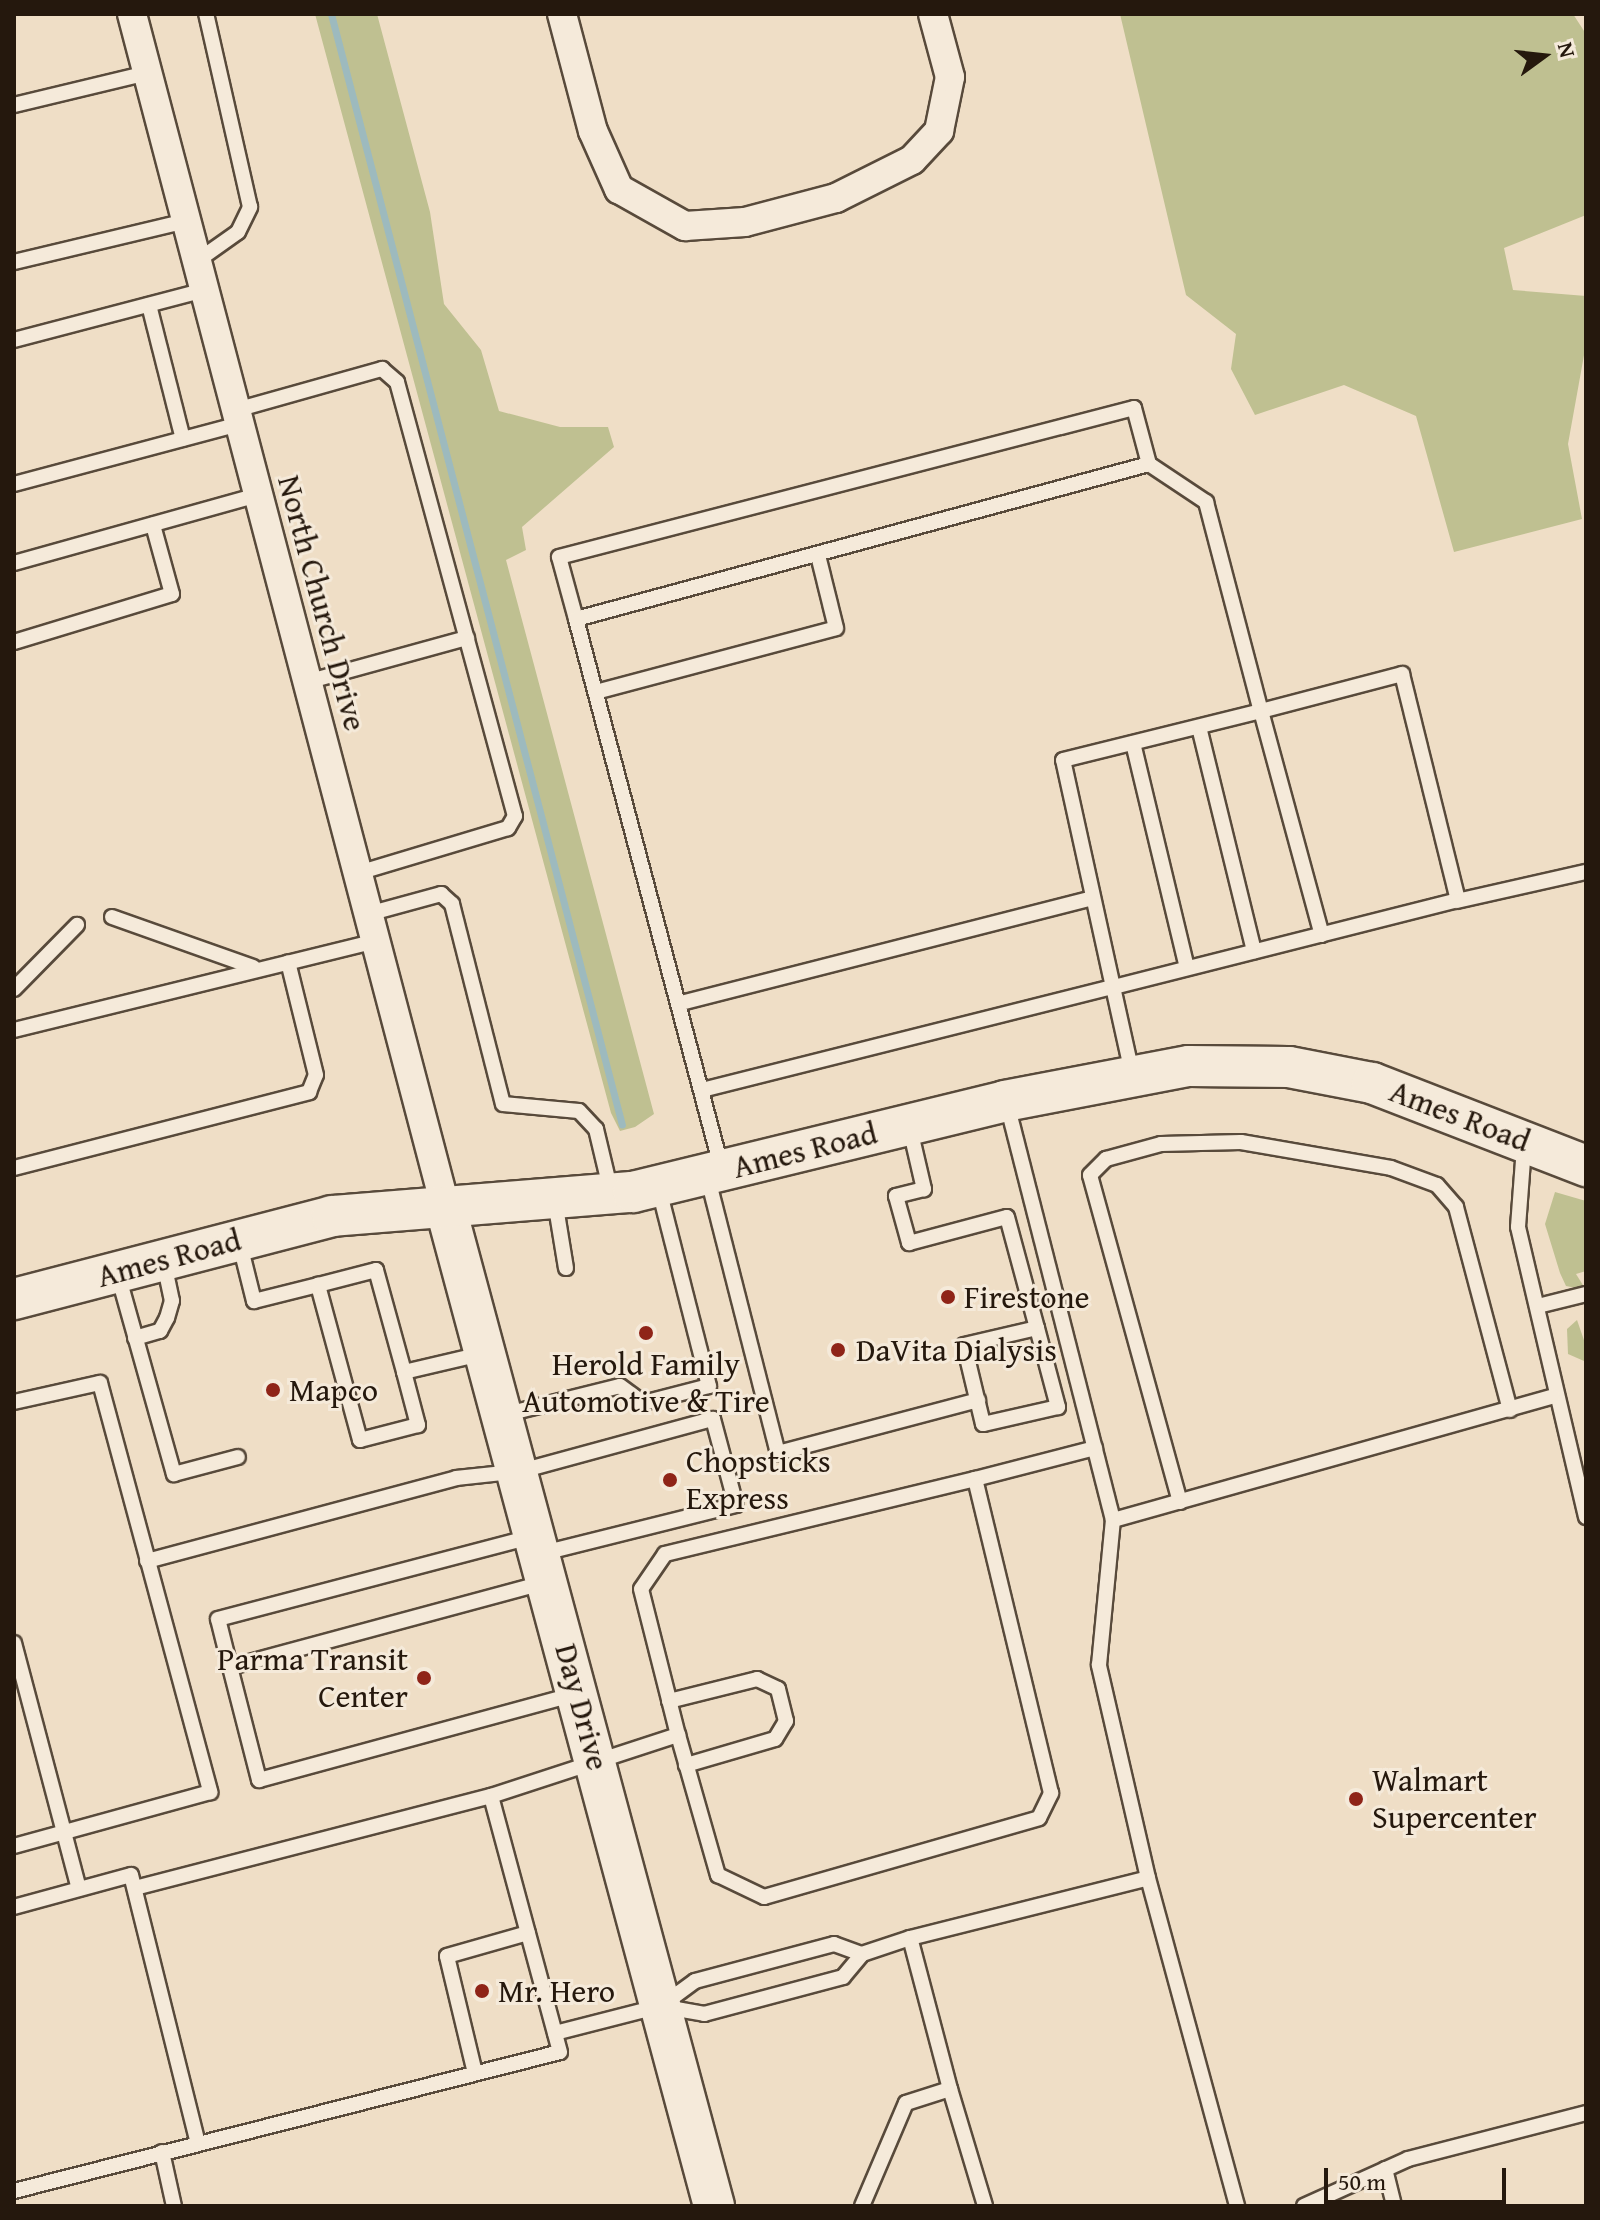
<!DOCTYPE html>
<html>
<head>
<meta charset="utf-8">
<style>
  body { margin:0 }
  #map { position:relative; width:1600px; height:2220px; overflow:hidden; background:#efdec6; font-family:"Gentium Book Plus",serif }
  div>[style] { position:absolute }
  .green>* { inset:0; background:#bfc091 }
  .stream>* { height:7px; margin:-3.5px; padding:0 3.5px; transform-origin:3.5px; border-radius:3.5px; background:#9dbabe }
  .roads { filter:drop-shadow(2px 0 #584a3b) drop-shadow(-2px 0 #584a3b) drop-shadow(0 2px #584a3b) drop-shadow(0 -2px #584a3b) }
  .lane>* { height:14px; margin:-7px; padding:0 7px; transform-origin:7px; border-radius:7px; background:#f5eada }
  .street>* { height:28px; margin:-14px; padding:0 14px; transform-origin:14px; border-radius:14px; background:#f5eada }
  .secondary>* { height:40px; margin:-20px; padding:0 20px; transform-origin:20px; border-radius:20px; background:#f5eada }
  .dots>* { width:22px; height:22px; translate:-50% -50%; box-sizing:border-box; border:4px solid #f5eada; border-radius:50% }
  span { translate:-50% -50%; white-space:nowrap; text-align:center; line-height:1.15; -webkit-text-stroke:6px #f5eada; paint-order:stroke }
  .street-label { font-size:32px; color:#25180d }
  .poi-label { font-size:32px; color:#25180d }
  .left { translate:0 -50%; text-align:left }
  .right { translate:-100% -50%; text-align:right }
  .frame { position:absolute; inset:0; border:16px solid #25180d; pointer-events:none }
  .north { position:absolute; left:1504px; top:16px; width:80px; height:80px; -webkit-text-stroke:6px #f5eada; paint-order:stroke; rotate:75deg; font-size:22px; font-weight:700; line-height:32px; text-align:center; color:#25180d }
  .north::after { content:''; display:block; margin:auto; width:28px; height:36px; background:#25180d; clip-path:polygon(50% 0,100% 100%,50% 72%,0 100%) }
  .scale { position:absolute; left:1324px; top:2168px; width:182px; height:36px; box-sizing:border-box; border:4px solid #25180d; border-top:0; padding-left:10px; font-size:24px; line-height:28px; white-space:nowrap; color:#25180d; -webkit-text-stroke:6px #f5eada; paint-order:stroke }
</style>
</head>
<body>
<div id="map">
  <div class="green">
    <div style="clip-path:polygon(315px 14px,377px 14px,430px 212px,444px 304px,481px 350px,499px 411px,560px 427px,608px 427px,614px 447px,522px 527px,526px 550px,506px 560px,654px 1114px,635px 1127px,620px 1131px,611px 1113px)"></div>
    <div style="clip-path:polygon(1120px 14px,1573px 14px,1586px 34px,1586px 215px,1504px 248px,1513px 290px,1586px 296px,1586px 344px,1568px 444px,1582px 519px,1454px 552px,1416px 416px,1344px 385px,1255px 415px,1231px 369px,1236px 334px,1186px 295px)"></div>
    <div style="clip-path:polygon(1555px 1192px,1586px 1201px,1586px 1271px,1576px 1274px,1586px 1290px,1566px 1286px,1560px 1273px,1545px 1224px)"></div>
    <div style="clip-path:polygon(1577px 1320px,1586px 1346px,1584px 1361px,1568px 1354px,1567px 1329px)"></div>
  </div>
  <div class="stream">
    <div style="left:331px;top:14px;width:1148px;rotate:75.32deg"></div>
  </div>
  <div class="roads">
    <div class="lane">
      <div style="left:14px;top:105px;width:137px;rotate:-13.5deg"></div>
      <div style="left:197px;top:261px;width:50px;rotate:-35.3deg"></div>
      <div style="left:238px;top:232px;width:28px;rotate:-64deg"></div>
      <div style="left:250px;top:207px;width:198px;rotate:-102.8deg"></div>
      <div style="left:14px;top:262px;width:177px;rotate:-13.4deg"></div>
      <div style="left:149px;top:305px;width:138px;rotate:75.8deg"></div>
      <div style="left:14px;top:340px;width:196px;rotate:-14.7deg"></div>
      <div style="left:236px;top:410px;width:152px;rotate:-15.7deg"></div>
      <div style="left:382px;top:369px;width:20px;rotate:41deg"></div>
      <div style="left:397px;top:382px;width:450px;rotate:74.8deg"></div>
      <div style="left:515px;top:816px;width:14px;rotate:120deg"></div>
      <div style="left:508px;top:828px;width:157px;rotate:163.3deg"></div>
      <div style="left:14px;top:484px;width:234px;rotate:-14.9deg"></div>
      <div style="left:14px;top:563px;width:253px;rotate:-15.6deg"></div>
      <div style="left:576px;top:619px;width:64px;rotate:-105.3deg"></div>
      <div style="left:559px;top:557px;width:594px;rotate:-14.53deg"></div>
      <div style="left:1134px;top:408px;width:58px;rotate:75deg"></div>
      <div style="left:1149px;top:464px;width:69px;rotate:33.7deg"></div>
      <div style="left:1206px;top:502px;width:216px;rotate:75.3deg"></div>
      <div style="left:1261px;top:711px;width:146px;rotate:-14.7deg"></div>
      <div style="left:1402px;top:674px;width:233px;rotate:76.1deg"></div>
      <div style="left:1458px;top:900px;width:356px;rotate:165.8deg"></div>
      <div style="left:1113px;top:987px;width:88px;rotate:77.5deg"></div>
      <div style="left:14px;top:642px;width:165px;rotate:-16.9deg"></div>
      <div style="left:172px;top:594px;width:72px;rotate:-105.4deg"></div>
      <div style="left:307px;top:682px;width:166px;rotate:-15.4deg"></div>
      <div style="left:596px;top:692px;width:248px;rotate:-14.9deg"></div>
      <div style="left:836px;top:628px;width:75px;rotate:-103.9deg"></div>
      <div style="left:1199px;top:727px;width:231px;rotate:76.2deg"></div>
      <div style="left:1133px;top:743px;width:231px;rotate:76.5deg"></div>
      <div style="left:1457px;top:901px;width:132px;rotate:-12.7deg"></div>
      <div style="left:368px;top:914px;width:76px;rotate:-15.3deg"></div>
      <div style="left:441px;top:894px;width:15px;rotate:42deg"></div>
      <div style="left:452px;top:904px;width:206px;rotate:75.7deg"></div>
      <div style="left:503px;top:1104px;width:76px;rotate:5.3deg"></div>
      <div style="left:579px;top:1111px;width:25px;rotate:47deg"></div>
      <div style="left:596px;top:1129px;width:65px;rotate:76.6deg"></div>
      <div style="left:112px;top:917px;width:150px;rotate:19.5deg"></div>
      <div style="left:14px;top:989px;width:90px;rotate:-45.5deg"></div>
      <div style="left:681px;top:1003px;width:425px;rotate:-14.3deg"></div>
      <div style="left:14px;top:1030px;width:373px;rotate:-13.8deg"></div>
      <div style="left:702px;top:1090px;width:424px;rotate:-14.1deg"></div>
      <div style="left:1113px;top:987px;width:232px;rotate:-102.4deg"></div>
      <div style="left:1063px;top:760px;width:204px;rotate:-13.9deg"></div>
      <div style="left:1261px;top:711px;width:232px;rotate:74.8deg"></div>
      <div style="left:910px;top:1129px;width:62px;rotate:76.9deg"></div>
      <div style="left:924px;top:1189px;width:29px;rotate:166deg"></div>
      <div style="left:896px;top:1196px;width:49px;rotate:74.5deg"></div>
      <div style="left:909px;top:1243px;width:101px;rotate:-14.9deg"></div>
      <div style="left:1007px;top:1217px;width:115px;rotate:74.9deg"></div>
      <div style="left:1037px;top:1328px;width:82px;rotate:75.1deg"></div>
      <div style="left:1058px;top:1407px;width:77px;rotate:167.2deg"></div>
      <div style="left:983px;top:1424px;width:81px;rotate:-103.5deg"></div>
      <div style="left:964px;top:1345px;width:75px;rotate:-13.1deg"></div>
      <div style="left:1524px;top:1147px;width:80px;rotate:94.3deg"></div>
      <div style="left:1518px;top:1227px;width:298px;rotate:76.8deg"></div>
      <div style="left:721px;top:1166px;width:566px;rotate:-104.85deg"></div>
      <div style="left:576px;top:619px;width:594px;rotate:-15.14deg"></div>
      <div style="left:14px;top:1168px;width:305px;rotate:-14.4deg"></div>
      <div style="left:309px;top:1092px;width:18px;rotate:-68deg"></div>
      <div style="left:316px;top:1075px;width:116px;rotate:-103.9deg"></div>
      <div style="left:707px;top:1175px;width:287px;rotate:75.7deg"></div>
      <div style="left:778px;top:1453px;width:207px;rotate:-14.8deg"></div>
      <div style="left:555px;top:1201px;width:68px;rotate:80.7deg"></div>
      <div style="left:239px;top:1241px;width:62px;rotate:76deg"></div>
      <div style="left:254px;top:1301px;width:66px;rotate:-14deg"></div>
      <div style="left:118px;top:1275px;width:207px;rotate:74.3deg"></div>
      <div style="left:174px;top:1474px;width:66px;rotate:-14.9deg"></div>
      <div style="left:1538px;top:1306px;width:49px;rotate:-14deg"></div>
      <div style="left:135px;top:1338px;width:26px;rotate:-16deg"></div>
      <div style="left:160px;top:1331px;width:15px;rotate:-62deg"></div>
      <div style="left:167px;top:1318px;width:18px;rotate:-74deg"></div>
      <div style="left:172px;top:1301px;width:38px;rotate:-102deg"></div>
      <div style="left:404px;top:1372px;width:55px;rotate:75.2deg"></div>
      <div style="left:418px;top:1425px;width:60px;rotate:165.5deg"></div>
      <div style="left:360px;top:1440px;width:161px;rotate:-105.2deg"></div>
      <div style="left:318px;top:1285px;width:60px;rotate:-14.5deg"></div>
      <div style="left:376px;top:1270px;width:106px;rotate:74.6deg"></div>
      <div style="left:404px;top:1372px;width:79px;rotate:-13.2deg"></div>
      <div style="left:14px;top:1402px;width:88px;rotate:-12.5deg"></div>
      <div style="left:100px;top:1383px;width:424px;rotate:74.9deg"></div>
      <div style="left:210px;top:1792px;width:203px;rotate:164.6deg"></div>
      <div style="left:507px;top:1414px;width:116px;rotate:-13.9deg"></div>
      <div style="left:620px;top:1386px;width:29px;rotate:36deg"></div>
      <div style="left:643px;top:1403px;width:68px;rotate:-14.4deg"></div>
      <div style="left:709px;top:1386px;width:206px;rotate:-104.3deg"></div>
      <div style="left:975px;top:1479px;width:124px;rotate:-14.5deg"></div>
      <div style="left:1180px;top:1502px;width:339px;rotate:-105.4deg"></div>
      <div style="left:1090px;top:1175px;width:23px;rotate:-45deg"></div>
      <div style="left:1106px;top:1159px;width:57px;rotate:-15.3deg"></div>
      <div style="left:1161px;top:1144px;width:80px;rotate:-1.4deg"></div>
      <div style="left:1241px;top:1142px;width:152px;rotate:9.8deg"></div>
      <div style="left:1391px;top:1168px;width:49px;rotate:20.3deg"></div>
      <div style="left:1437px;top:1185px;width:29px;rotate:49deg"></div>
      <div style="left:1456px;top:1207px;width:210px;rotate:75.1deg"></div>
      <div style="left:1113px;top:1520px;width:457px;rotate:-15.7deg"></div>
      <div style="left:147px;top:1561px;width:320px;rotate:-15deg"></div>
      <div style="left:456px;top:1478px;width:65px;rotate:-6.1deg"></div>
      <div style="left:521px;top:1471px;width:199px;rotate:-15.2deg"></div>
      <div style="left:713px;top:1419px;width:89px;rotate:75deg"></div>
      <div style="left:736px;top:1505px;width:199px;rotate:166deg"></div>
      <div style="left:546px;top:1582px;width:327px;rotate:164.9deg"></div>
      <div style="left:230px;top:1667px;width:117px;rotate:75.6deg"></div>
      <div style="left:259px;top:1780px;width:327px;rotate:-15.2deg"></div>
      <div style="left:14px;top:1643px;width:254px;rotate:75.2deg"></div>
      <div style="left:230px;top:1667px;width:49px;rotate:-104deg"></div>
      <div style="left:218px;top:1619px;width:323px;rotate:-14.7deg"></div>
      <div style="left:669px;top:1701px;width:91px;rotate:-14deg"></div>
      <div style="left:757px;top:1679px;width:23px;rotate:25deg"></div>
      <div style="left:778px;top:1689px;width:33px;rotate:76deg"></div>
      <div style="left:786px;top:1721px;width:21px;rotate:121deg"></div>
      <div style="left:775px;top:1739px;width:93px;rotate:163.7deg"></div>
      <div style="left:1148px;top:1878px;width:340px;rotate:74.8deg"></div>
      <div style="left:135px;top:1888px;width:368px;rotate:-14.5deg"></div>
      <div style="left:491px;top:1796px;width:197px;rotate:-18.1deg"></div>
      <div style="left:678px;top:1735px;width:146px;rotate:74.1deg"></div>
      <div style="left:718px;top:1875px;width:51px;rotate:25.6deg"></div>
      <div style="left:764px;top:1897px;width:286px;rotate:-16deg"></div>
      <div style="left:1039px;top:1818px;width:28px;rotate:-64deg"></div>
      <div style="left:1051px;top:1793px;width:323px;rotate:-103.6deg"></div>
      <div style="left:975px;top:1479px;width:319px;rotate:166.4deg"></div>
      <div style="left:665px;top:1554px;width:42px;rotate:124.4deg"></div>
      <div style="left:641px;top:1589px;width:151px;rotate:75.8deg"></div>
      <div style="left:14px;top:1907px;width:121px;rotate:-15.3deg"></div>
      <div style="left:131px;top:1875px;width:276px;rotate:76deg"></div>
      <div style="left:665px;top:2007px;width:40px;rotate:10deg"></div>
      <div style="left:704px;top:2014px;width:144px;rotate:-14.9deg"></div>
      <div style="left:843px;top:1977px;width:30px;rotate:-50deg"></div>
      <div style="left:862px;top:1954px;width:51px;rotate:-18.4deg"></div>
      <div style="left:910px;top:1938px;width:245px;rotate:-14.1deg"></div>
      <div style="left:1148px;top:1878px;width:219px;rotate:-103deg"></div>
      <div style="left:1099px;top:1665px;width:146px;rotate:-84.5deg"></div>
      <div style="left:1113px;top:1520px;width:428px;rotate:-104.3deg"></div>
      <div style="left:555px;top:2033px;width:109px;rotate:-14.3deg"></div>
      <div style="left:661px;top:2006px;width:42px;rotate:-36.3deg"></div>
      <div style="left:695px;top:1981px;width:144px;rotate:-14.9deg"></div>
      <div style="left:834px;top:1944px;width:30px;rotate:20deg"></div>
      <div style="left:475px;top:2073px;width:120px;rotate:-103.5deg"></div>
      <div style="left:447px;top:1956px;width:84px;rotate:-15.9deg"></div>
      <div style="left:950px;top:2089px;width:122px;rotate:73.3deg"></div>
      <div style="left:162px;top:2152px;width:55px;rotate:77.5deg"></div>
      <div style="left:1385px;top:2169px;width:38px;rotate:76deg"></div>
      <div style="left:14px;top:2191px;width:563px;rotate:-14.28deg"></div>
      <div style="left:560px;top:2052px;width:265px;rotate:-105.1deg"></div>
      <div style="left:862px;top:2206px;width:112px;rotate:-66.9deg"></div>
      <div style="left:906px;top:2103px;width:46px;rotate:-17.7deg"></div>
      <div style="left:950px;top:2089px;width:156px;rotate:-104.8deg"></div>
      <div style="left:1304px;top:2206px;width:114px;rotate:-24.3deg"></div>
      <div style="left:1408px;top:2159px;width:184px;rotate:-14.5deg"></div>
    </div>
    <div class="street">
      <div style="left:132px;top:14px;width:1236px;rotate:75.28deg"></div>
      <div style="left:562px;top:14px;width:121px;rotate:75.2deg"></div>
      <div style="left:593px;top:131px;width:64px;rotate:65.9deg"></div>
      <div style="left:619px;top:189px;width:76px;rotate:29.3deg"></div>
      <div style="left:685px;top:226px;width:60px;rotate:-3.8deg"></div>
      <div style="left:745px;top:222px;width:94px;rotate:-14.8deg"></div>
      <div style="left:836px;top:198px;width:85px;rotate:-26.6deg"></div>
      <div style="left:912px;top:160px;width:40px;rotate:-47deg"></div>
      <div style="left:939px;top:131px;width:55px;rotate:-78.5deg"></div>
      <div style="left:950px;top:77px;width:65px;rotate:-105.1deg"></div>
    </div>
    <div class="secondary">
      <div style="left:446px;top:1209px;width:1032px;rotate:74.95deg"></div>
      <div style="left:14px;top:1299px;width:329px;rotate:-14.6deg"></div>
      <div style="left:332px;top:1216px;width:302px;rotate:-4.6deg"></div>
      <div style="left:633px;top:1192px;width:383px;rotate:-13.7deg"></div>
      <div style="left:1005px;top:1101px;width:187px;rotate:-10.8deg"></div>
      <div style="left:1189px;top:1066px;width:100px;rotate:0.6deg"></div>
      <div style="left:1289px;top:1067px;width:85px;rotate:10.9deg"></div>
      <div style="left:1372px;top:1083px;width:230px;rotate:21.2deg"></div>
    </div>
  </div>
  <div class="dots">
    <div style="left:948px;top:1297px;background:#8f2418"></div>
    <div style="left:646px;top:1333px;background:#8f2418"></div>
    <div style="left:838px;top:1350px;background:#8f2418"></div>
    <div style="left:273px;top:1390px;background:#8f2418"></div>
    <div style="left:670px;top:1480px;background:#8f2418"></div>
    <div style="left:424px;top:1678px;background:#8f2418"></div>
    <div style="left:1356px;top:1799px;background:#8f2418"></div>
    <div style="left:482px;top:1991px;background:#8f2418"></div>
  </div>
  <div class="street-label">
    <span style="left:322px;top:603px;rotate:75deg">North Church Drive</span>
    <span style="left:1460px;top:1116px;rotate:21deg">Ames Road</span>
    <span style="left:805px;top:1150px;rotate:-14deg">Ames Road</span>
    <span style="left:169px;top:1258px;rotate:-15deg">Ames Road</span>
    <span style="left:582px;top:1707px;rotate:75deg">Day Drive</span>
  </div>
  <div class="poi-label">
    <span class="left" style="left:964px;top:1297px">Firestone</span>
    <span class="left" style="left:856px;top:1350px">DaVita Dialysis</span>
    <span style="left:646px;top:1383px">Herold Family<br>Automotive &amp; Tire</span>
    <span class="left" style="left:289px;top:1390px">Mapco</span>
    <span class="left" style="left:686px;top:1480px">Chopsticks<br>Express</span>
    <span class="right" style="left:408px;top:1678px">Parma Transit<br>Center</span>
    <span class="left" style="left:1372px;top:1799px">Walmart<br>Supercenter</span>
    <span class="left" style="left:498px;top:1991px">Mr. Hero</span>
  </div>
  <div class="frame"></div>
  <div class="north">N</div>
  <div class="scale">50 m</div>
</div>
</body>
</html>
